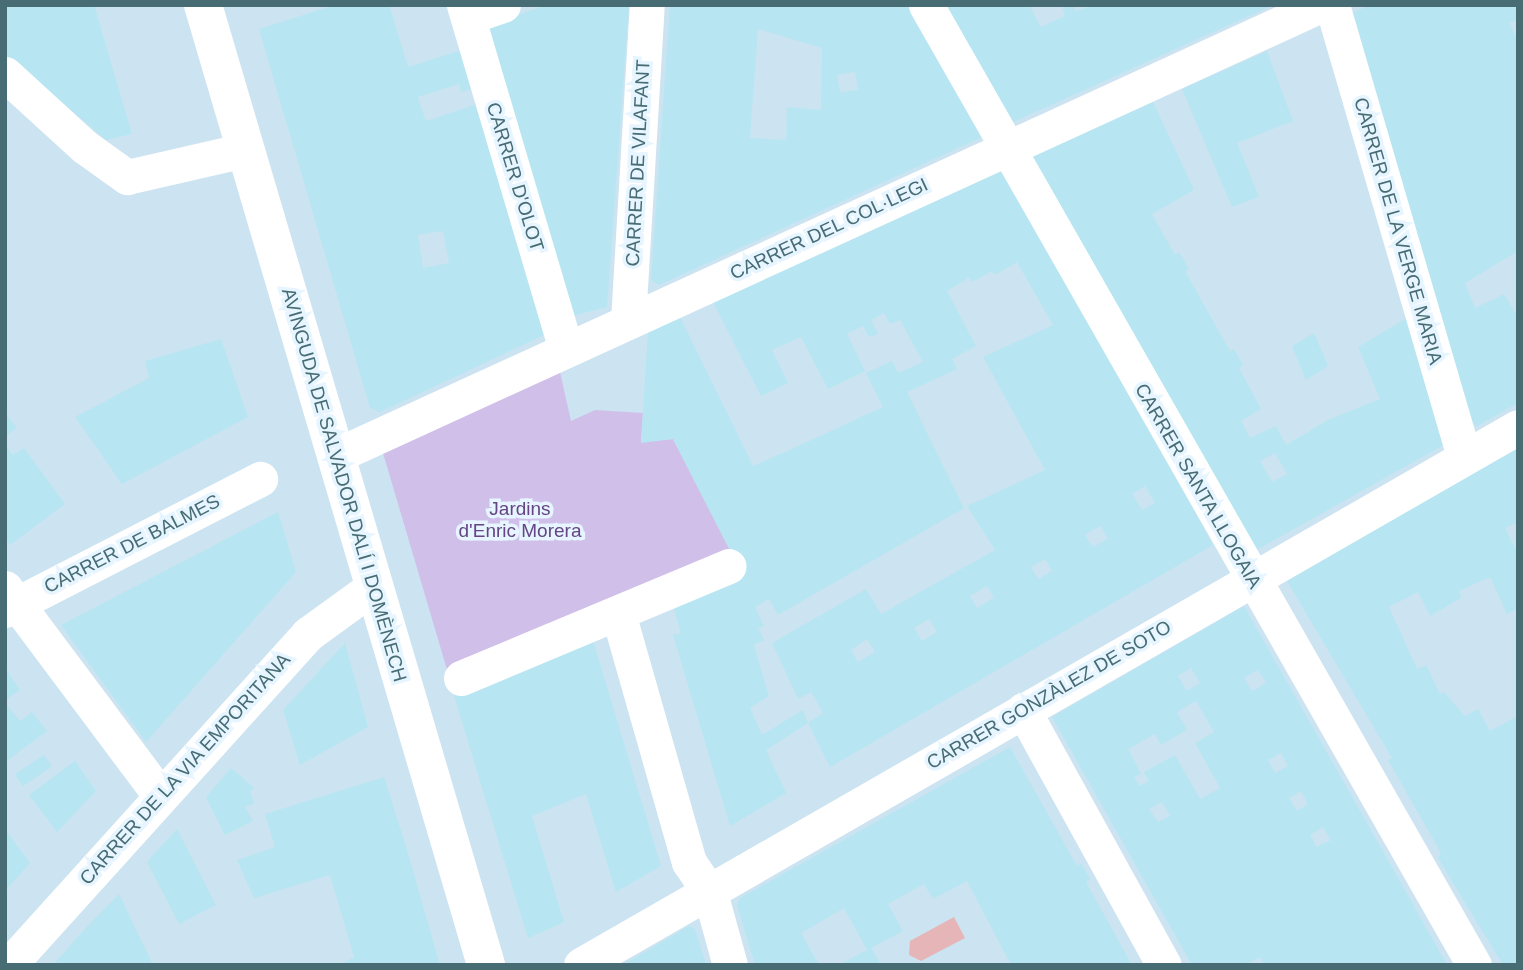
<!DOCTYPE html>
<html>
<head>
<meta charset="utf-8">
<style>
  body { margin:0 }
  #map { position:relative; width:1523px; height:970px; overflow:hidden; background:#e0f0fc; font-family:Helvetica,sans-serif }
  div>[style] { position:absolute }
  .residential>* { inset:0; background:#cce3f1; transform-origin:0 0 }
  .green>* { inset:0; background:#d0bfe9 }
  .water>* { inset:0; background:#e5b5b7 }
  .building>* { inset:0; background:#b7e6f2; transform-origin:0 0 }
  .street>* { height:35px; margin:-17.5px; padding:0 17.5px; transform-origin:17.5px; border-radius:17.5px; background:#fff }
  .secondary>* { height:38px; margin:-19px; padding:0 19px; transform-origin:19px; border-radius:19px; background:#fff }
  span { translate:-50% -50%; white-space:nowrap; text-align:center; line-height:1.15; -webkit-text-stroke:7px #e6f5ff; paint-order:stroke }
  .street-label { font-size:19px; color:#476c73 }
  .park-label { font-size:19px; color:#654584 }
  .frame { position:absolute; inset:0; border:7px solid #476c73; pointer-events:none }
</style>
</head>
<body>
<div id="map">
  <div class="residential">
    <div style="left:5px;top:5px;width:1513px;height:960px"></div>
  </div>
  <div class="green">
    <div style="clip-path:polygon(560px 372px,571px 421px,595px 410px,643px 413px,641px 442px,673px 439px,731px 552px,448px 673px,383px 453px)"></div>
  </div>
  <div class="water">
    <div style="clip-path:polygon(954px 917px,965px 938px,921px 961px,909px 955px,910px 941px)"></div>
  </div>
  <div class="building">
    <div style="clip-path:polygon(5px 5px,94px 5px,132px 134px,106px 140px,5px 54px)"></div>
    <div style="clip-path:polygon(evenodd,335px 5px,389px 5px,408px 67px,462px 50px,472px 89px,461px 92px,459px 84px,418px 97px,426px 121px,477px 104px,544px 335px,380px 412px,370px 408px,259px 29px,335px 5px,443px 231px,449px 263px,423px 268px,418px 235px,443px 231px)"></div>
    <div style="clip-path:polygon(547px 5px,629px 5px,607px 307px,572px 316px,488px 25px)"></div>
    <div style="clip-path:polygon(evenodd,670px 5px,908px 5px,982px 137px,659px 285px,651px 280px,670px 5px,758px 29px,822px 48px,821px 110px,787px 107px,786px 140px,750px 138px,758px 29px,670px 5px,855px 72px,858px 90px,840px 92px,837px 75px,855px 72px)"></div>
    <div style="clip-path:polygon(946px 5px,1029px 5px,1041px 27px,1065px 16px,1062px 5px,1074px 5px,1075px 11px,1095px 5px,1273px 5px,1011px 123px)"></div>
    <div style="clip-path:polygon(1369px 5px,1518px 5px,1518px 19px,1509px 23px,1518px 41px,1518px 251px,1465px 283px,1475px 308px,1504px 294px,1518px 317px,1518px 403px,1477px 426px,1470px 424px,1349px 15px)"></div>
    <div style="clip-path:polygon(1267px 51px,1293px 121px,1237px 143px,1259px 197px,1232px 207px,1182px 89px)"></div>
    <div style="clip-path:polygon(evenodd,1153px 102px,1194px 190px,1152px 214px,1175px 255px,1179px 252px,1189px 269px,1185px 271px,1230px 351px,1234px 349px,1243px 365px,1239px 368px,1261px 409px,1241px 421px,1250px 438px,1276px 426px,1286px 445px,1328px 420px,1380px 399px,1358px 347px,1412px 315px,1449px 442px,1253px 552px,1031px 157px,1153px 102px,1275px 453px,1287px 474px,1272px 482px,1260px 461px,1275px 453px)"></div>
    <div style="clip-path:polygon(evenodd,1004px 169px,1213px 545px,830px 767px,808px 723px,823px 713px,811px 692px,798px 699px,772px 643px,866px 589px,881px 614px,995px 550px,967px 506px,1045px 470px,983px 357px,1053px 325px,1017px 262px,995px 275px,992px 271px,972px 282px,970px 277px,947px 291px,976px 346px,952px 359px,957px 369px,907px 392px,964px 508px,778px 615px,769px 599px,755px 607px,764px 626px,758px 628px,764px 640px,754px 645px,769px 696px,750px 708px,762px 735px,803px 710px,808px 723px,766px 750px,786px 793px,730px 826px,673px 635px,681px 633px,673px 605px,742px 574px,673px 439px,641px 443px,648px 331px,680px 317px,753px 466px,785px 452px,883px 407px,866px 373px,892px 361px,898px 373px,923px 362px,900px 320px,890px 324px,884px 313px,871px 320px,878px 334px,869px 337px,863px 326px,847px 334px,865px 371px,828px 389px,801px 337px,772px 350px,788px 383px,761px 396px,713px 302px,880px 226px,878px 223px,903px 211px,905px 215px,1004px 169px,1145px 486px,1155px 503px,1142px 510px,1132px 494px,1145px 486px,1004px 169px,1100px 526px,1108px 539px,1093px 547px,1085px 535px,1100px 526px,1004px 169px,1045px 559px,1052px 571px,1038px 579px,1031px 567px,1045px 559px,1004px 169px,987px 586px,994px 598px,977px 608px,970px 596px,987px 586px,1004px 169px,929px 619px,937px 632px,922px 641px,914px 628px,929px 619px,1004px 169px,867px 639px,875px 652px,858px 662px,851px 650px,867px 639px)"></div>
    <div style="clip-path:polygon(1314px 333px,1328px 366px,1306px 380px,1292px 346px)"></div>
    <div style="clip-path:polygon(221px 339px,248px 417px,122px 484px,75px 417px,149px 378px,145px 361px)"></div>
    <div style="clip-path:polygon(5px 413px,17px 428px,5px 436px)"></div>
    <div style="clip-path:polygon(5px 445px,13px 455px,24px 448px,65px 504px,10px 545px,5px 538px)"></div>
    <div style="clip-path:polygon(1518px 447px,1518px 522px,1505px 528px,1518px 554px,1518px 608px,1507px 614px,1490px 577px,1459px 591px,1461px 598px,1430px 616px,1418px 592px,1389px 607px,1417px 669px,1426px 665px,1440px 694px,1444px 692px,1465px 716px,1478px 709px,1490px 731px,1518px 716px,1518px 965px,1503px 965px,1438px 858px,1441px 853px,1388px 760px,1392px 758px,1287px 581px)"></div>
    <div style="clip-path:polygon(278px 512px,296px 572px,146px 742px,61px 625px)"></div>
    <div style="clip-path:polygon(evenodd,1244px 606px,1415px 908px,1447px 965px,1264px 965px,1260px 957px,1246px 965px,1192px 965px,1052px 717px,1244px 606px,1191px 668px,1200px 683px,1187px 691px,1178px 676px,1191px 668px,1244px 606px,1258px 670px,1266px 683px,1252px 691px,1244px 678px,1258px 670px,1244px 606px,1196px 701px,1214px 732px,1195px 743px,1220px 788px,1200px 799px,1175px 755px,1144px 772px,1149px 781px,1140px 786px,1134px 777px,1141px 774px,1128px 749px,1155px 734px,1161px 745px,1187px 730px,1177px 712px,1196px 701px,1244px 606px,1281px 753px,1288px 766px,1275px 773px,1268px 760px,1281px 753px,1244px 606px,1301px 791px,1308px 804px,1297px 811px,1289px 798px,1301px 791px,1244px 606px,1162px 802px,1170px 816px,1158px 822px,1149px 809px,1162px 802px,1244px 606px,1323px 827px,1331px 840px,1317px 847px,1310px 835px,1323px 827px)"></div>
    <div style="clip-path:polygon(592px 637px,661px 866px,616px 892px,586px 794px,532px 816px,564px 922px,528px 938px,454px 696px)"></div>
    <div style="clip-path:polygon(345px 643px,368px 727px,300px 765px,283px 710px)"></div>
    <div style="clip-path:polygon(5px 668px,20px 690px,5px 700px)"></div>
    <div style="clip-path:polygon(5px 703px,20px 721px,32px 712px,47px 731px,5px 762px)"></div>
    <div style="clip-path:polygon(1010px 747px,1077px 866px,1081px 863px,1090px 879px,1086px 882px,1132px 965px,1011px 965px,967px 881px,933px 899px,924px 884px,888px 904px,903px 931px,871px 948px,881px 965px,839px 965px,867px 950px,844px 908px,801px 933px,819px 965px,755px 965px,737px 905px,740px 898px)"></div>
    <div style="left:44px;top:755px;width:14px;height:35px;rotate:56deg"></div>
    <div style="clip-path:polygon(75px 761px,96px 791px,57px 832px,29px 795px)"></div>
    <div style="clip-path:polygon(231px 768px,254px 788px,250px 792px,254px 803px,245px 807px,253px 821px,225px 835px,206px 797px)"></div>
    <div style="clip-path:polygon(384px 777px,407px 850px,440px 965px,340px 965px,354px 957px,330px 875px,254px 898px,237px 860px,275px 847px,265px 814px)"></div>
    <div style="clip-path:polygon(5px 829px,30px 863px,5px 891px)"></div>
    <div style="clip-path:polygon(177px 829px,216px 905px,179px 924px,147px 862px)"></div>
    <div style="clip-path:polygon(119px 894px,153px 965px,53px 965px,83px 931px)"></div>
    <div style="clip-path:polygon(689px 926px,695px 929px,706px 965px,623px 965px)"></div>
  </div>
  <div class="street">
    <div style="left:464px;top:5px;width:359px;rotate:73.5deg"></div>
    <div style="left:926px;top:5px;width:1105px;rotate:60.28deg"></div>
    <div style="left:1332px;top:5px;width:470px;rotate:73.7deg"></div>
    <div style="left:468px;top:17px;width:37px;rotate:-19deg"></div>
    <div style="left:5px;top:74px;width:108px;rotate:42.4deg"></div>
    <div style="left:85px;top:147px;width:52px;rotate:35.5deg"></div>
    <div style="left:127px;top:177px;width:121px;rotate:-12.9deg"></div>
    <div style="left:628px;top:321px;width:317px;rotate:-86.6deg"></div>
    <div style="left:337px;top:455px;width:1082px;rotate:-24.58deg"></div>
    <div style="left:5px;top:588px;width:259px;rotate:53.2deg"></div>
    <div style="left:5px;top:610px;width:287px;rotate:-27.2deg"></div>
    <div style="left:618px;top:613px;width:259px;rotate:74.1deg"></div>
    <div style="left:689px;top:862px;width:37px;rotate:56deg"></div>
    <div style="left:710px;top:893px;width:75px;rotate:74.5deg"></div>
    <div style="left:461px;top:678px;width:290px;rotate:-22.7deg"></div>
    <div style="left:1023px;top:710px;width:291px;rotate:61.1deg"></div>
    <div style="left:9px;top:965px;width:446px;rotate:-47.9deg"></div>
    <div style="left:308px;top:634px;width:82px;rotate:-36deg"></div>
    <div style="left:581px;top:965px;width:1080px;rotate:-29.86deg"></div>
  </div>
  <div class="secondary">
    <div style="left:203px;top:5px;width:1001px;rotate:73.57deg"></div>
  </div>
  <div class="street-label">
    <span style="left:638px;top:163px;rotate:-87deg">CARRER DE VILAFANT</span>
    <span style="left:515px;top:177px;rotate:73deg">CARRER D'OLOT</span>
    <span style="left:829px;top:229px;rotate:-25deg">CARRER DEL COL·LEGI</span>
    <span style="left:1398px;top:231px;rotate:74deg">CARRER DE LA VERGE MARIA</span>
    <span style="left:344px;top:485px;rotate:74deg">AVINGUDA DE SALVADOR DALÍ I DOMÈNECH</span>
    <span style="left:1198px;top:486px;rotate:60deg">CARRER SANTA LLOGAIA</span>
    <span style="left:132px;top:544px;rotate:-27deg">CARRER DE BALMES</span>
    <span style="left:1049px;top:695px;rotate:-30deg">CARRER GONZÀLEZ DE SOTO</span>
    <span style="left:185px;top:769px;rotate:-48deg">CARRER DE LA VIA EMPORITANA</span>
  </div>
  <div class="park-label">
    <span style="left:520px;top:520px">Jardins<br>d'Enric Morera</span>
  </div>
  <div class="frame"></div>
</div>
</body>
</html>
